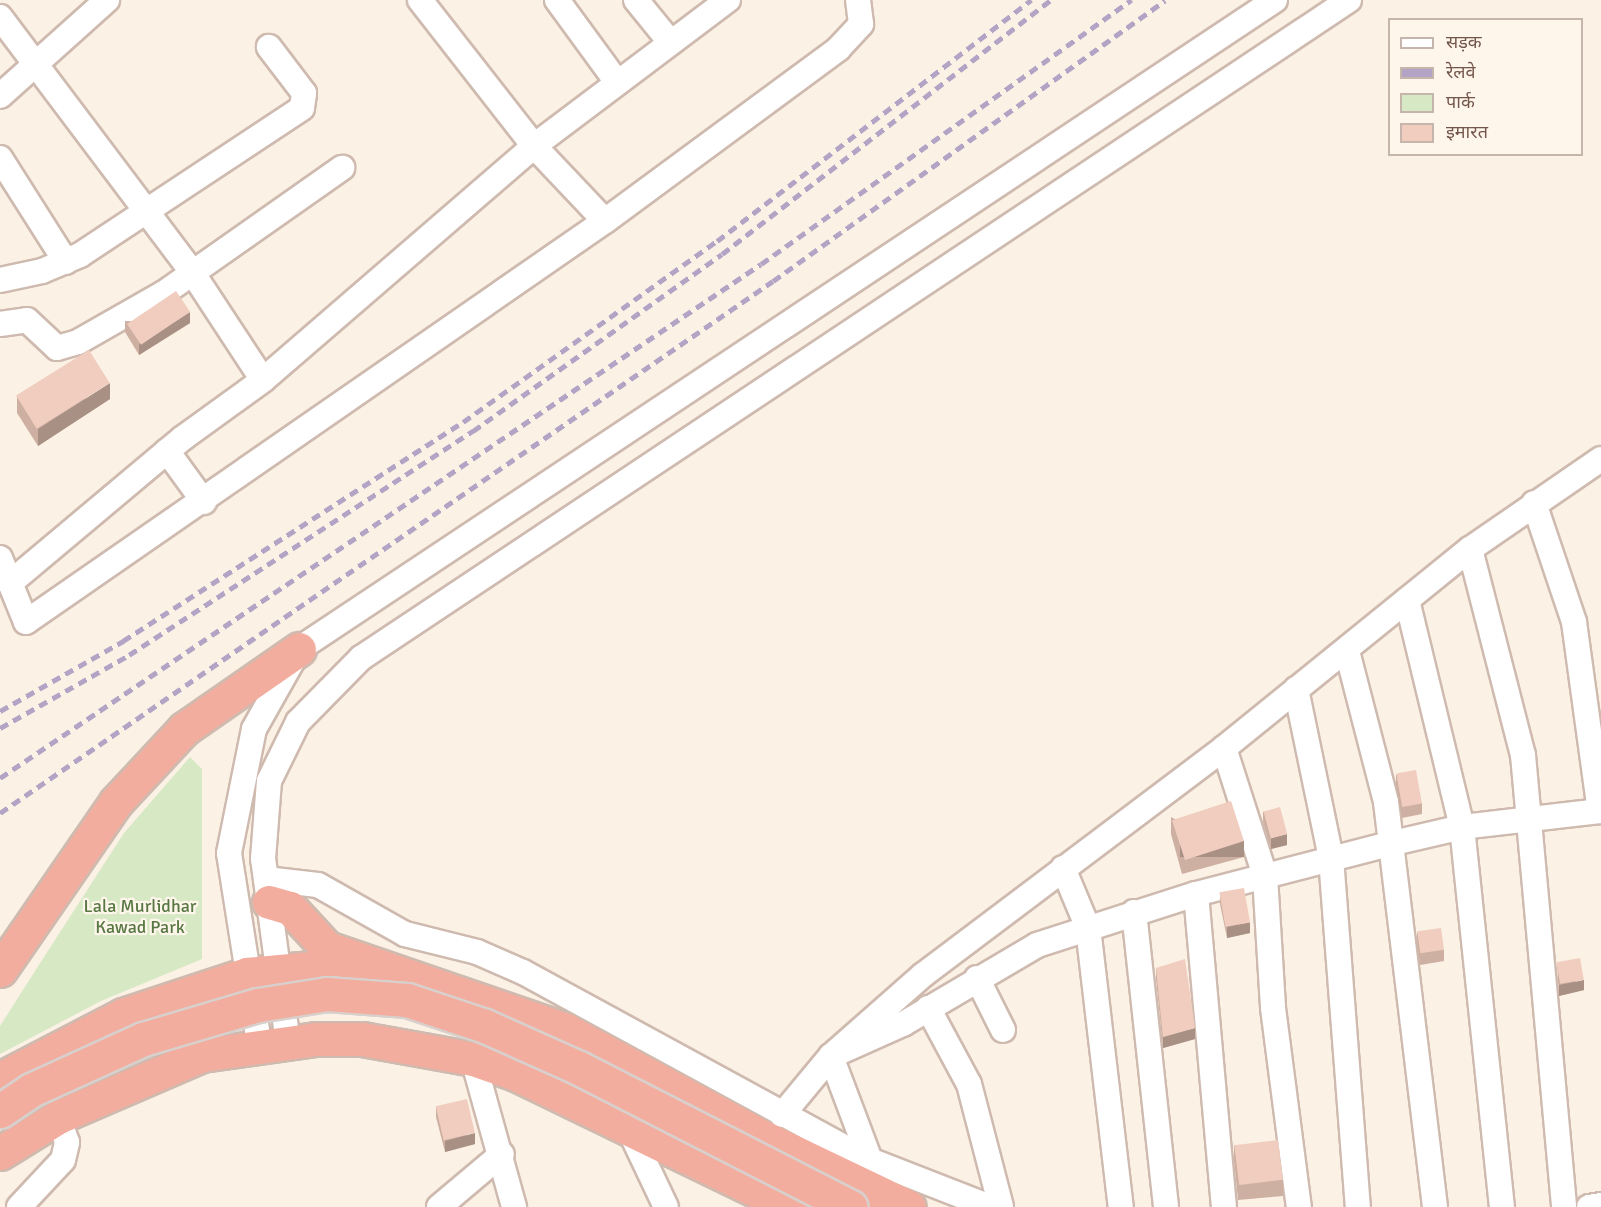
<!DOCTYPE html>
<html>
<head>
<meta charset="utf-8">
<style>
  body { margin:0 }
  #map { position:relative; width:1601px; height:1207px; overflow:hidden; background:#fbf1e5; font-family:Signika,"Noto Sans Devanagari",sans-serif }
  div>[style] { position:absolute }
  .green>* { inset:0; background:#d6e8c4 }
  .roads { filter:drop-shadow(2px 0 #cfbaaf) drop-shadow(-2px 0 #cfbaaf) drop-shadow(0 2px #cfbaaf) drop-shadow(0 -2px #cfbaaf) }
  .minor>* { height:24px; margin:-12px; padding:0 12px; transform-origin:12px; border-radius:12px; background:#fff }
  .highway>* { height:33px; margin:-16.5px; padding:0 16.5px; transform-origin:16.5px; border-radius:16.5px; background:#f3ad9e }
  .rail>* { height:4.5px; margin-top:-2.25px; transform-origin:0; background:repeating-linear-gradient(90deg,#b3a4c5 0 9px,transparent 0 15px) }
  .bridges { filter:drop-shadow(2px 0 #d8d0cd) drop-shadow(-2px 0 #d8d0cd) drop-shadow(0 2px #d8d0cd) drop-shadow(0 -2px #d8d0cd) }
  .highway-bridge>* { height:33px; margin:-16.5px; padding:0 16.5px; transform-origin:16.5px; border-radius:16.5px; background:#f3ad9e }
  .wall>* { inset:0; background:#ceb0a3 }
  .shaded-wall>* { inset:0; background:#a89085; transform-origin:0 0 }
  .building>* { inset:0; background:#f0cdbe; transform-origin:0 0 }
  span { translate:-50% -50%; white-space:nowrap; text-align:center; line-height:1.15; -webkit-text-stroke:4.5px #fef5eb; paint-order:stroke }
  .park-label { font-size:18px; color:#587843 }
  .legend { position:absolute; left:1388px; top:18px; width:195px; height:138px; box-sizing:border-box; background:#fef5eb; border:2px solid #c6b5ab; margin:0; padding:8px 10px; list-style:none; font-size:18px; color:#73564b }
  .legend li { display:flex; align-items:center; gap:12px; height:30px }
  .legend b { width:30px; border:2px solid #c6b5ab }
</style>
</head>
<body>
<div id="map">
  <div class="green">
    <div style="clip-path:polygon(190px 757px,202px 769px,202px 959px,101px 1001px,0 1054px,0 1026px,44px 957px,124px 833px)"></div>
  </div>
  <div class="roads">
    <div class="minor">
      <div style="left:420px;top:0;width:185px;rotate:52deg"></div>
      <div style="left:534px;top:146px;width:103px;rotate:46.6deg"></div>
      <div style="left:557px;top:0;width:102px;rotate:53.8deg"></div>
      <div style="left:636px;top:0;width:55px;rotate:50.9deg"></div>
      <div style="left:0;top:17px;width:319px;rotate:53deg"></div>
      <div style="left:192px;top:272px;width:129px;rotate:56.7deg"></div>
      <div style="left:0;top:96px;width:144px;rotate:-41.9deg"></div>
      <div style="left:0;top:158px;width:123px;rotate:57.6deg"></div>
      <div style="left:0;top:280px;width:43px;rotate:-12.1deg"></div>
      <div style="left:42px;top:271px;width:41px;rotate:-22.8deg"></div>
      <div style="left:80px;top:255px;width:266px;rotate:-33.5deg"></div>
      <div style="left:302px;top:108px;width:15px;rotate:-82deg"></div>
      <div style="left:304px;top:93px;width:58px;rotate:-127.3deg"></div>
      <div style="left:0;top:324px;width:27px;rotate:-8deg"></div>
      <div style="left:27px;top:320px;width:41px;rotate:43deg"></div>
      <div style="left:57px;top:348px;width:22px;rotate:-16deg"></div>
      <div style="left:78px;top:342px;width:99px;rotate:-29.7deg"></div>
      <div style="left:164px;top:293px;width:218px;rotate:-35.1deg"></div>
      <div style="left:167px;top:451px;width:63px;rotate:54deg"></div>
      <div style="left:1534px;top:503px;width:126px;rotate:71.4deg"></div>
      <div style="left:1574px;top:622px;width:191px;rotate:82.2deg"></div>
      <div style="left:1470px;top:549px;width:213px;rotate:75.6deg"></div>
      <div style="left:1523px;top:755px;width:454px;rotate:84.8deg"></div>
      <div style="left:0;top:558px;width:69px;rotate:67.9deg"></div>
      <div style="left:26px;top:622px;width:704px;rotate:-34.71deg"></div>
      <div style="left:605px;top:221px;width:290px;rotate:-36.4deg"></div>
      <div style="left:838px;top:49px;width:34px;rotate:-47deg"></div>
      <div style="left:861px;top:24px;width:24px;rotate:-97deg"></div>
      <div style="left:10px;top:583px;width:226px;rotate:-40deg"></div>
      <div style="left:183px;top:438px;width:99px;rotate:-35.9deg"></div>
      <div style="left:263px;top:380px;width:358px;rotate:-40.8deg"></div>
      <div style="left:534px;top:146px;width:243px;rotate:-37deg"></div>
      <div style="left:1407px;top:600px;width:234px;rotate:76.4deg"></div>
      <div style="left:1462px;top:827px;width:382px;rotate:84deg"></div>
      <div style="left:1347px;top:651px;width:156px;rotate:75.5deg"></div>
      <div style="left:1386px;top:802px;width:408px;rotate:83.1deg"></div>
      <div style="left:1296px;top:689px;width:173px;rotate:78.3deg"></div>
      <div style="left:1331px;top:858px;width:350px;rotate:85.6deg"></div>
      <div style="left:1224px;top:748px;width:134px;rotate:72.2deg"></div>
      <div style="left:1265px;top:876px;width:132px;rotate:86.5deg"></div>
      <div style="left:1273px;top:1008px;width:201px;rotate:82.6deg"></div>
      <div style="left:1063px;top:868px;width:65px;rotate:67.4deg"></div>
      <div style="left:1088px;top:928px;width:281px;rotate:83.3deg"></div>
      <div style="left:266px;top:879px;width:52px;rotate:6.6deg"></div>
      <div style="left:318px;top:885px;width:100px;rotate:29.4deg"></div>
      <div style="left:405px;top:934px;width:74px;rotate:14deg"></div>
      <div style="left:477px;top:952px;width:50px;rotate:23.5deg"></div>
      <div style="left:523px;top:972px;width:386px;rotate:28.6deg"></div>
      <div style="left:862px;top:1157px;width:137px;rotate:21.3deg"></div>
      <div style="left:1196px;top:894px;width:314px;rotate:84.9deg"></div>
      <div style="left:1134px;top:912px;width:297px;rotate:83.8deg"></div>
      <div style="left:977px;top:978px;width:58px;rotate:63.4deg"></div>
      <div style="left:928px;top:1008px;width:86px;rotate:61.7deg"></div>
      <div style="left:969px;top:1084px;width:127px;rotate:75.4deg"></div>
      <div style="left:288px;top:1043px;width:186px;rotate:-97.7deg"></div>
      <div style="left:263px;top:859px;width:78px;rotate:-85.6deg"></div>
      <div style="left:269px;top:781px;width:66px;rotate:-63.8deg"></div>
      <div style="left:298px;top:722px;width:90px;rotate:-45.5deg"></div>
      <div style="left:361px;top:658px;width:1187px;rotate:-33.66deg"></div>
      <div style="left:260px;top:1049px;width:198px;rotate:-99deg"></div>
      <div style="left:229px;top:853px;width:126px;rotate:-78.6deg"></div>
      <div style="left:254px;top:729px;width:92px;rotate:-60.6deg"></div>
      <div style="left:299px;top:649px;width:1172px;rotate:-33.62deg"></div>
      <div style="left:473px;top:1059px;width:154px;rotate:74.5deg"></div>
      <div style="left:782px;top:1115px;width:77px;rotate:-50.3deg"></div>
      <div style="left:831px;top:1056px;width:123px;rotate:-41.4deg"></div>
      <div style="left:923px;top:975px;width:377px;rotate:-37deg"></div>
      <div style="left:1224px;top:748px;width:316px;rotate:-39deg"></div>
      <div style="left:1470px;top:549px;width:159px;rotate:-34.5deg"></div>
      <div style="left:629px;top:1129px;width:86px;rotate:64.6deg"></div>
      <div style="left:870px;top:1160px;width:111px;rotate:-110.6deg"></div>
      <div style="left:831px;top:1056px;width:79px;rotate:-24deg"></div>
      <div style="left:903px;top:1024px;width:156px;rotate:-30.5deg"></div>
      <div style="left:1037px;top:945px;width:167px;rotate:-17.8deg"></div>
      <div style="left:1196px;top:894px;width:199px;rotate:-14.5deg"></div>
      <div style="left:1389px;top:844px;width:75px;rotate:-13.1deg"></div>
      <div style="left:1462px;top:827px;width:140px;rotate:-6.6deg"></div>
      <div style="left:19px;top:1207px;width:64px;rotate:-46.9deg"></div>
      <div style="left:63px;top:1160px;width:18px;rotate:-77deg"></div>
      <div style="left:67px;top:1142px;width:27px;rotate:-110deg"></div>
      <div style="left:439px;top:1207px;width:82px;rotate:-40.1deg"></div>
      <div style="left:1589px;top:1207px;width:12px;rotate:-9deg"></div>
    </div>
    <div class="highway">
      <div style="left:269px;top:902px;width:22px;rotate:16deg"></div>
      <div style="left:290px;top:908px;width:54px;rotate:47.2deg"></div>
      <div style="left:327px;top:948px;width:253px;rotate:18.9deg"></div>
      <div style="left:566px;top:1030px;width:229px;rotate:28.5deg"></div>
      <div style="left:767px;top:1139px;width:157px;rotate:25.6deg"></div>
      <div style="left:0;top:970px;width:204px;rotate:-55.4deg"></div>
      <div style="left:116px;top:802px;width:100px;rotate:-47deg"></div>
      <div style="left:184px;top:729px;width:140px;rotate:-34.8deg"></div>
      <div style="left:0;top:1079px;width:139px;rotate:-27.5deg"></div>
      <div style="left:123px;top:1015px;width:131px;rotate:-18.3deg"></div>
      <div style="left:247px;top:974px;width:65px;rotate:-5.3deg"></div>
      <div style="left:312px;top:968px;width:49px;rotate:5.8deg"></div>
      <div style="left:0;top:1153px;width:68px;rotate:-31.8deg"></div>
      <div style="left:58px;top:1117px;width:157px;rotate:-23.3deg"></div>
      <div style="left:202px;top:1055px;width:115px;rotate:-8deg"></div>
      <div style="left:316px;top:1039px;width:46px"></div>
      <div style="left:362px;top:1039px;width:113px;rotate:10.2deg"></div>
      <div style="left:473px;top:1059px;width:46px;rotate:19.2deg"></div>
      <div style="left:516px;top:1074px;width:305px;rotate:25.9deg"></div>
    </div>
  </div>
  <div class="rail">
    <div style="left:0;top:711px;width:142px;rotate:-29.6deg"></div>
    <div style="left:123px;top:641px;width:404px;rotate:-32.8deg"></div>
    <div style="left:463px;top:422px;width:312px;rotate:-35.5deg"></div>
    <div style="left:717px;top:241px;width:396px;rotate:-37.5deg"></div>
    <div style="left:0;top:728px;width:148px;rotate:-29.5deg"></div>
    <div style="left:129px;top:655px;width:411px;rotate:-33.1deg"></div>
    <div style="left:473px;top:431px;width:305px;rotate:-35.4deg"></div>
    <div style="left:722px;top:254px;width:416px;rotate:-37.7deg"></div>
    <div style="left:0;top:778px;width:918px;rotate:-34.04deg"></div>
    <div style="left:761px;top:264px;width:455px;rotate:-35.5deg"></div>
    <div style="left:0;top:813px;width:938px;rotate:-34.54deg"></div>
    <div style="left:773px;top:281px;width:482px;rotate:-35.6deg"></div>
  </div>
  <div class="bridges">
    <div class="highway-bridge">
      <div style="left:0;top:1111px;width:37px;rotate:-34deg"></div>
      <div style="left:31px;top:1090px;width:123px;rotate:-24.5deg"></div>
      <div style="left:143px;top:1039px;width:120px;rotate:-16.5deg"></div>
      <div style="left:258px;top:1005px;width:70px;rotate:-9.1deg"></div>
      <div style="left:327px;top:994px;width:80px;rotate:4.3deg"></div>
      <div style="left:407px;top:1000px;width:82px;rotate:18.4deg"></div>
      <div style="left:485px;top:1026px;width:103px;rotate:24.1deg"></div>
      <div style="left:579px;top:1068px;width:305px;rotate:27.1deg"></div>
    </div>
  </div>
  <div class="wall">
    <div style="clip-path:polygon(125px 321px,190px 323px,139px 355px,125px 332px)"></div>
    <div style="clip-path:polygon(17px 397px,110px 399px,38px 446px,17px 413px)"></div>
    <div style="clip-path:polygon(1396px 774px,1422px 803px,1422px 814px,1402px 818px,1396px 785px)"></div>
    <div style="clip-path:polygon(1263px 811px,1287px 845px,1271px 849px,1263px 822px)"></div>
    <div style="clip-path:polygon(1171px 817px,1244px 857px,1182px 874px,1171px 834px)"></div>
    <div style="clip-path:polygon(1220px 893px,1250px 933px,1227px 938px,1220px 904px)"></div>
    <div style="clip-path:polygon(1417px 932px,1444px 950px,1444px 961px,1420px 965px,1417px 943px)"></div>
    <div style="clip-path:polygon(1557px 963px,1584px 990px,1559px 996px)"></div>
    <div style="clip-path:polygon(1156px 968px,1195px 1039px,1163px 1048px,1156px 979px)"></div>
    <div style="clip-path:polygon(436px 1106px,475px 1144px,445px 1152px,436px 1117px)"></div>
    <div style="clip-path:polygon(1234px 1145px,1283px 1180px,1283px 1196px,1238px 1200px,1234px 1161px)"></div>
  </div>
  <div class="shaded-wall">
    <div style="clip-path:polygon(190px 312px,190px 323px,139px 355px,139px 344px)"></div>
    <div style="clip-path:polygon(110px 383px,110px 399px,38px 446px,38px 429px)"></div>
    <div style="clip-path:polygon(1287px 834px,1287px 845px,1271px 849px,1271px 838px)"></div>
    <div style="left:1244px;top:841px;width:16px;height:64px;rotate:90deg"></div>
    <div style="clip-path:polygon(1250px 922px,1250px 933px,1227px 938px,1227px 927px)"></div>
    <div style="clip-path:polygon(1584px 980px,1584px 990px,1559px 996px,1559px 985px)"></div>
    <div style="clip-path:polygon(1195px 1028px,1195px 1039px,1163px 1048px,1163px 1037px)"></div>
    <div style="clip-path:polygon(475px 1133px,475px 1144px,445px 1152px,445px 1141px)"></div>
  </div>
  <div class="building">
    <div style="left:176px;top:291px;width:25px;height:59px;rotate:56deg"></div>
    <div style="left:89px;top:350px;width:39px;height:86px;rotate:58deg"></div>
    <div style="left:1416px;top:770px;width:34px;height:20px;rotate:80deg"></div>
    <div style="left:1231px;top:801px;width:42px;height:62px;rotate:72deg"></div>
    <div style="left:1280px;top:807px;width:28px;height:17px;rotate:75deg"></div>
    <div style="left:1244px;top:888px;width:35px;height:25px;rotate:80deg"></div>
    <div style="left:1441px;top:928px;width:22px;height:24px;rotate:82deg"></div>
    <div style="left:1580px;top:958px;width:22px;height:24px;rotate:80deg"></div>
    <div style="clip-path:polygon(1185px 959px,1195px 1028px,1163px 1037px,1156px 968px)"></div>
    <div style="left:467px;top:1099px;width:35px;height:32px;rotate:77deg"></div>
    <div style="left:1278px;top:1140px;width:40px;height:44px;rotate:83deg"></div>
  </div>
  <div class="park-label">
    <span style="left:140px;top:917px">Lala Murlidhar<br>Kawad Park</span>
  </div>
  <ul class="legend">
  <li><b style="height:8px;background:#fff"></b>सड़क</li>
  <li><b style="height:8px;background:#b3a4c5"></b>रेलवे</li>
  <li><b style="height:16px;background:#d6e8c4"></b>पार्क</li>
  <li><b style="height:16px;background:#f0cdbe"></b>इमारत</li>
  </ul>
</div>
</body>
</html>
